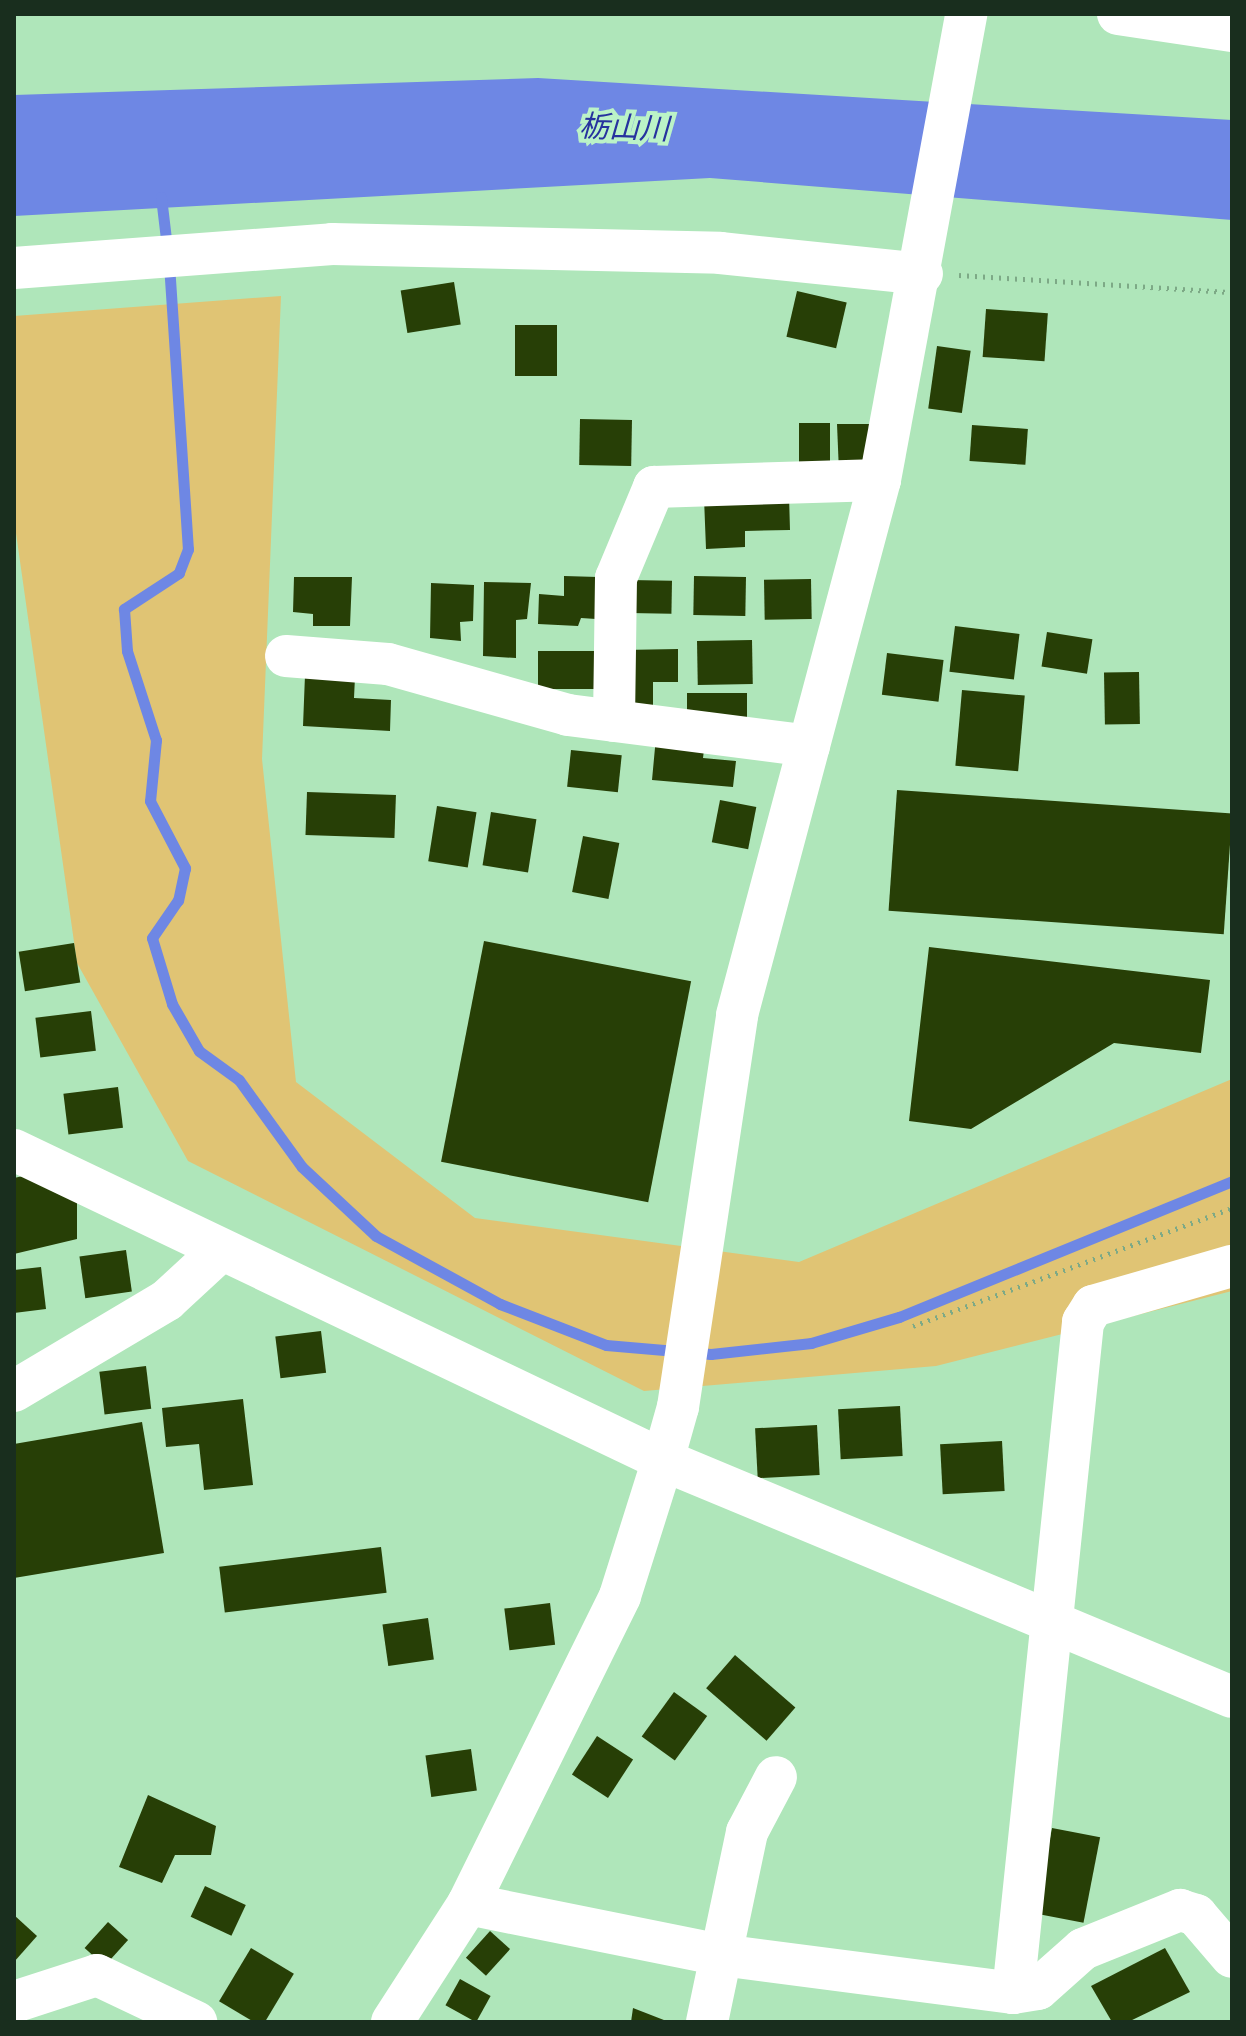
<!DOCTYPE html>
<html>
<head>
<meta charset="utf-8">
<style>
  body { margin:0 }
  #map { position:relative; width:1246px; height:2036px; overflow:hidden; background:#afe6ba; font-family:"Zilla Slab","Noto Sans JP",serif }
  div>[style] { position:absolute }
  .green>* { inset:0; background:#e0c474 }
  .water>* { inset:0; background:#6e87e4 }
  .stream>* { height:11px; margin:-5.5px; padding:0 5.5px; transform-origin:5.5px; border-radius:5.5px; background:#6e87e4 }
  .building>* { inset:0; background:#273f06; transform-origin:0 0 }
  .path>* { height:5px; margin-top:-2.5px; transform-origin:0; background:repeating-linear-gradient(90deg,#7da986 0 2px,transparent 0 8px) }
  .minor>* { height:42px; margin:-21px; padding:0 21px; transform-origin:21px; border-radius:21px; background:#fff }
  span { translate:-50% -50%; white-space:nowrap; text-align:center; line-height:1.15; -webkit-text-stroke:8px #bbf3c7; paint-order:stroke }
  .water-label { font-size:30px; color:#26329e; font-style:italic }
  .frame { position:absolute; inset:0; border:16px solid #192e1e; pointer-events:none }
</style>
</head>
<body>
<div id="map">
  <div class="green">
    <div style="clip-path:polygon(281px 296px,262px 759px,296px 1082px,475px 1218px,799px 1262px,1232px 1079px,1232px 1291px,936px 1366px,644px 1391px,188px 1161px,77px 963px,14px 519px,14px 316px)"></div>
  </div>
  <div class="water">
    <div style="clip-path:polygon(538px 78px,1232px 120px,1232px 220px,710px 178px,14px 216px,14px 95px)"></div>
  </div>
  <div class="stream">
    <div style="left:161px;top:197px;width:50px;rotate:83.2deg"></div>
    <div style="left:169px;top:264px;width:286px;rotate:86.2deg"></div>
    <div style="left:188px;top:549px;width:26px;rotate:111deg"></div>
    <div style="left:179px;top:573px;width:66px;rotate:146.8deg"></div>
    <div style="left:124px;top:609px;width:42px;rotate:85.9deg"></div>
    <div style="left:127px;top:651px;width:94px;rotate:72deg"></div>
    <div style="left:156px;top:740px;width:61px;rotate:95.6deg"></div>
    <div style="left:150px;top:801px;width:76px;rotate:62.4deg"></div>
    <div style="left:185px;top:868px;width:33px;rotate:102deg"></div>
    <div style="left:178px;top:900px;width:46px;rotate:124.4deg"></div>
    <div style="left:152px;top:938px;width:69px;rotate:73.1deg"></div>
    <div style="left:172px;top:1004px;width:54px;rotate:60.1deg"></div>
    <div style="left:199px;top:1051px;width:49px;rotate:35.9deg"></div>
    <div style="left:239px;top:1080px;width:107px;rotate:54.1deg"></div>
    <div style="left:302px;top:1167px;width:101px;rotate:43deg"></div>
    <div style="left:376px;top:1236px;width:141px;rotate:28.7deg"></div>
    <div style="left:500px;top:1304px;width:114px;rotate:21.1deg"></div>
    <div style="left:606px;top:1345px;width:105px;rotate:4.9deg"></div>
    <div style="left:711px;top:1354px;width:101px;rotate:-6.3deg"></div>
    <div style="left:811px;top:1343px;width:92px;rotate:-16.5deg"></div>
    <div style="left:899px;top:1317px;width:360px;rotate:-22.2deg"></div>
  </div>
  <div class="building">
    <div style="left:454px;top:282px;width:43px;height:54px;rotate:81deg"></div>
    <div style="left:797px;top:291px;width:51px;height:47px;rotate:13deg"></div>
    <div style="left:986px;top:309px;width:62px;height:48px;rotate:4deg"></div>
    <div style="left:557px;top:325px;width:51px;height:42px;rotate:90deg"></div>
    <div style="left:937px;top:346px;width:34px;height:63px;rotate:8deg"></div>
    <div style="left:580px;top:419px;width:52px;height:46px;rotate:1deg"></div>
    <div style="left:830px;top:423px;width:41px;height:31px;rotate:90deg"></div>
    <div style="clip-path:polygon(837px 424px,876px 424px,860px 472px,839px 472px)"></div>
    <div style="left:972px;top:425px;width:56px;height:36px;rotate:4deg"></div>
    <div style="clip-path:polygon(789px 495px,790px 530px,745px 531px,745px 547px,706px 549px,704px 498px)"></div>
    <div style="clip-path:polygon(564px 576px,598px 577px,596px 619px,581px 618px,578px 626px,538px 624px,539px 594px,564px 596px)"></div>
    <div style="left:694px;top:576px;width:52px;height:39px;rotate:1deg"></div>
    <div style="clip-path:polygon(294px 577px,352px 577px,350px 626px,313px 626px,313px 614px,293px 612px)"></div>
    <div style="left:811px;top:579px;width:40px;height:47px;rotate:89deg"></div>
    <div style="left:630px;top:580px;width:42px;height:33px;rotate:1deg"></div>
    <div style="clip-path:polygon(484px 582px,531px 583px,527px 619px,516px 620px,516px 658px,483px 656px)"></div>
    <div style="clip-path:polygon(431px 583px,474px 585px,473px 621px,460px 622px,461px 641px,430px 638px)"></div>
    <div style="left:955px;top:626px;width:65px;height:46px;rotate:7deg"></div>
    <div style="left:1047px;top:632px;width:46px;height:35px;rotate:9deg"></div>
    <div style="left:752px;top:640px;width:44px;height:55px;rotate:89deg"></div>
    <div style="clip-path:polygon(678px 649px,678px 682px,653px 682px,653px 711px,623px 711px,622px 650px)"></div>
    <div style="left:538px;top:651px;width:57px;height:38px"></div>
    <div style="left:887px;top:653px;width:57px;height:42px;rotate:7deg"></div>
    <div style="left:1139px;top:672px;width:52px;height:35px;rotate:89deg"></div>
    <div style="clip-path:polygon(305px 675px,355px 677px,354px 698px,391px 700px,390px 731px,303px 726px)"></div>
    <div style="left:962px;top:690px;width:63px;height:76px;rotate:5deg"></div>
    <div style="left:687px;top:693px;width:60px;height:28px"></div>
    <div style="clip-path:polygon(656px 737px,705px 742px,703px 758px,736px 761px,733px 787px,652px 780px)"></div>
    <div style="left:571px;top:750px;width:51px;height:37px;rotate:6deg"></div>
    <div style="left:897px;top:790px;width:336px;height:121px;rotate:4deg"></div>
    <div style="left:307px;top:792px;width:89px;height:43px;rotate:2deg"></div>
    <div style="left:720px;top:800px;width:37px;height:43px;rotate:11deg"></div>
    <div style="left:437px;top:806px;width:40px;height:56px;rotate:9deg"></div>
    <div style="left:491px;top:812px;width:46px;height:54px;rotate:9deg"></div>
    <div style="left:583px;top:836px;width:37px;height:57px;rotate:11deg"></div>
    <div style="left:484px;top:941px;width:211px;height:225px;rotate:11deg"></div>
    <div style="left:74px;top:943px;width:40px;height:56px;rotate:81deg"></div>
    <div style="clip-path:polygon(929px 947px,1210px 980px,1201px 1053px,1114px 1043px,971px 1129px,909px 1121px)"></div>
    <div style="left:91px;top:1011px;width:40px;height:56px;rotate:83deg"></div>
    <div style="left:118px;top:1087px;width:41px;height:55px;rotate:83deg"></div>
    <div style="clip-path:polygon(32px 1174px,77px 1196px,77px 1239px,14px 1254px,14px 1178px)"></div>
    <div style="left:126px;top:1250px;width:42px;height:47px;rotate:82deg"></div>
    <div style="clip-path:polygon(41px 1267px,46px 1309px,14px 1313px,14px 1270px)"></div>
    <div style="left:321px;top:1331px;width:42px;height:46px;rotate:83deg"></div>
    <div style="left:146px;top:1366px;width:43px;height:47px;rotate:83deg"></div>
    <div style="clip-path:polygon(243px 1399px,253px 1485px,204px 1490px,199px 1444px,166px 1447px,162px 1408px)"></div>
    <div style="left:900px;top:1406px;width:50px;height:62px;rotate:87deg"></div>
    <div style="clip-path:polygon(142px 1422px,164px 1553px,14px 1578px,14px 1444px)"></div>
    <div style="left:817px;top:1425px;width:50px;height:62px;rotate:87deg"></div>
    <div style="left:1002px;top:1441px;width:50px;height:62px;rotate:87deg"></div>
    <div style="left:381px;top:1547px;width:46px;height:163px;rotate:83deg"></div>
    <div style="left:550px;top:1603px;width:42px;height:46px;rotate:83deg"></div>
    <div style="left:428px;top:1618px;width:42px;height:46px;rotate:82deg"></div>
    <div style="left:735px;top:1655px;width:80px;height:44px;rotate:41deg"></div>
    <div style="left:674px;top:1692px;width:41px;height:55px;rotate:36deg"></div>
    <div style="left:597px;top:1736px;width:43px;height:46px;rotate:33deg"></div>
    <div style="left:471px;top:1749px;width:42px;height:46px;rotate:82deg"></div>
    <div style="clip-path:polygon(148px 1795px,216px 1826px,211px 1855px,175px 1855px,162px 1883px,119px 1867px)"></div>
    <div style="left:1052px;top:1828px;width:49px;height:87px;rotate:11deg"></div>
    <div style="left:205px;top:1886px;width:45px;height:34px;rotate:25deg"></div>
    <div style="clip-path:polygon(14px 1915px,37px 1936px,14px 1962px)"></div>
    <div style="left:108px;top:1922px;width:27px;height:35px;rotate:42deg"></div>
    <div style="left:490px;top:1931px;width:27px;height:36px;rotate:42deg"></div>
    <div style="left:251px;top:1948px;width:50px;height:62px;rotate:31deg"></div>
    <div style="clip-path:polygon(1165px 1948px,1190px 1992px,1128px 2022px,1112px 2022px,1091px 1986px)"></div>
    <div style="left:460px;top:1979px;width:35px;height:30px;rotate:29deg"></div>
    <div style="clip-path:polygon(633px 2008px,669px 2022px,631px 2022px)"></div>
  </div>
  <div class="path">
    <div style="left:959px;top:275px;width:274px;rotate:3.6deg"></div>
    <div style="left:913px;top:1326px;width:340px;rotate:-20.3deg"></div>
  </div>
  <div class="minor">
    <div style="left:1118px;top:14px;width:115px;rotate:8.5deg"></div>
    <div style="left:14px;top:268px;width:319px;rotate:-4.3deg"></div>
    <div style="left:332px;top:244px;width:388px;rotate:1.3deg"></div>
    <div style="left:720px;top:253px;width:203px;rotate:5.9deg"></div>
    <div style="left:286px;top:656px;width:102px;rotate:4.5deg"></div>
    <div style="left:388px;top:664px;width:187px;rotate:15.8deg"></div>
    <div style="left:568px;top:715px;width:243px;rotate:7.3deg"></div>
    <div style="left:614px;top:721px;width:143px;rotate:-89.2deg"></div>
    <div style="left:616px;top:578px;width:99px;rotate:-67.3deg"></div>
    <div style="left:654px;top:487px;width:226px;rotate:-1.8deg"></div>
    <div style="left:14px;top:1150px;width:719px;rotate:25.53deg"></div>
    <div style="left:663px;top:1460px;width:616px;rotate:22.61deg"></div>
    <div style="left:14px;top:1391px;width:178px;rotate:-30.7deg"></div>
    <div style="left:167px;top:1300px;width:69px;rotate:-42.7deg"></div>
    <div style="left:468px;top:1904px;width:258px;rotate:11.4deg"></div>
    <div style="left:721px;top:1955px;width:294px;rotate:7.4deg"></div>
    <div style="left:1013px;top:1993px;width:25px;rotate:-9deg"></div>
    <div style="left:1038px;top:1989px;width:60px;rotate:-41.6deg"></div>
    <div style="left:1083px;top:1949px;width:105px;rotate:-21.9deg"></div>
    <div style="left:1180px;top:1910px;width:17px;rotate:17deg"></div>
    <div style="left:1196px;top:1915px;width:55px;rotate:49.4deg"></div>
    <div style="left:1013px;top:1993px;width:675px;rotate:-84.04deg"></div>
    <div style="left:1083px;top:1322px;width:19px;rotate:-58deg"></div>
    <div style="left:1093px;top:1306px;width:145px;rotate:-16.1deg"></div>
    <div style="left:14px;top:2002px;width:87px;rotate:-18deg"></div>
    <div style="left:97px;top:1975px;width:110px;rotate:25.4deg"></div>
    <div style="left:392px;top:2022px;width:140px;rotate:-57.2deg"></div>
    <div style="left:468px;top:1904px;width:343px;rotate:-63.7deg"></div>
    <div style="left:620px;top:1596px;width:143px;rotate:-72.5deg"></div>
    <div style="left:663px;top:1460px;width:55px;rotate:-74.2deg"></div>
    <div style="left:678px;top:1407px;width:396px;rotate:-81.4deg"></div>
    <div style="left:737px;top:1015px;width:554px;rotate:-75.04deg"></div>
    <div style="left:880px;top:480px;width:474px;rotate:-79.5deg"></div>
    <div style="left:707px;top:2022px;width:194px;rotate:-78.1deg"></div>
    <div style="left:747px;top:1832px;width:62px;rotate:-62.2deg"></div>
  </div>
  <div class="water-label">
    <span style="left:624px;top:128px;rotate:2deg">栃山川</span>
  </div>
  <div class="frame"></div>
</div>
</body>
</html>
